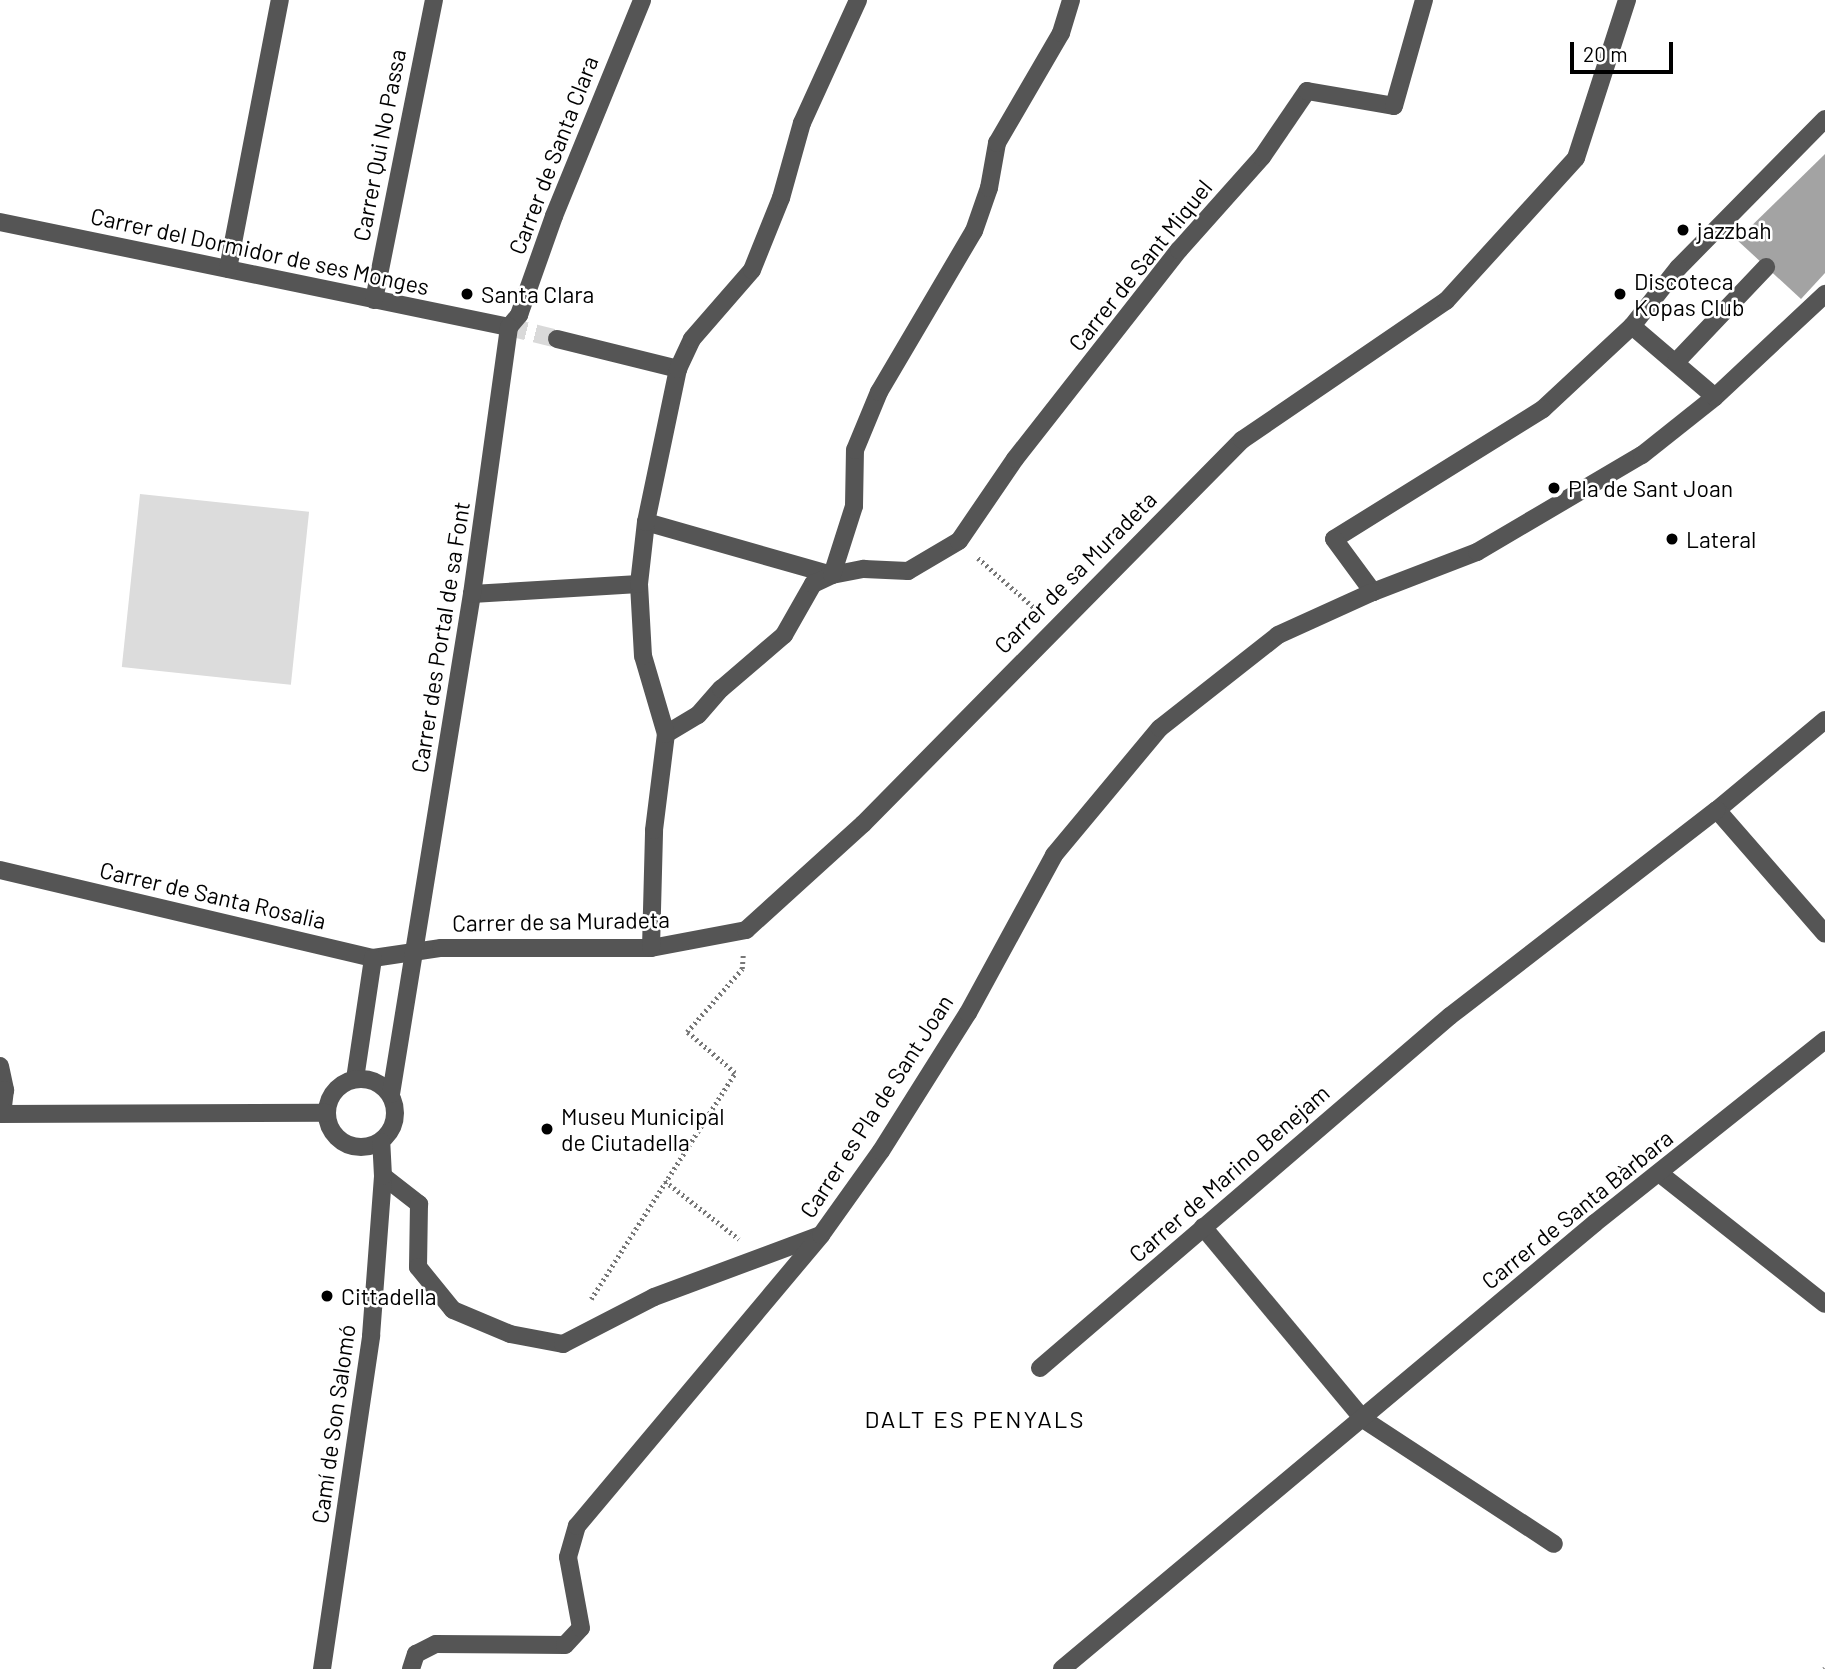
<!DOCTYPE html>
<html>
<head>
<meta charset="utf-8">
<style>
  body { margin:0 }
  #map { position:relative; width:1825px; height:1669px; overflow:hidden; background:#fff; font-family:Barlow,sans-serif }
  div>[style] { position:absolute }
  .green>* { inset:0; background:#dcdcdc; transform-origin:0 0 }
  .water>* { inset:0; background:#a3a3a3 }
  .minor-tunnel>* { height:18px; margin-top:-9px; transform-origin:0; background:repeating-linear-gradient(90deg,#d9d9d9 0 18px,transparent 0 27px) }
  .path>* { height:4.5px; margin-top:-2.25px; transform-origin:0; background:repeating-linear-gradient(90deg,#777 0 2px,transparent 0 5.5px) }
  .minor>* { height:18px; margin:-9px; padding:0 9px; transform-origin:9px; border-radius:9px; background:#555 }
  .minor>.ring { margin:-9px; padding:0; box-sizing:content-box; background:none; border:18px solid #555; border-radius:50% }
  .dots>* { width:19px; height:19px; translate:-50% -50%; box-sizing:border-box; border:4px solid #fff; border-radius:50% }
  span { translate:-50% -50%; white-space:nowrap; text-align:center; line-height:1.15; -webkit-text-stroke:5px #fff; paint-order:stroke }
  .street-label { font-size:23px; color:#000 }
  .poi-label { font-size:23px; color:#000 }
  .left { translate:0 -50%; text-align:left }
  .neighbourhood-label { font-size:24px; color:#000; letter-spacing:2px }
  .scale { position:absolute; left:1570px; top:42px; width:103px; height:32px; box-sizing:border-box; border:4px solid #000; border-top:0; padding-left:9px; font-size:21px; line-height:24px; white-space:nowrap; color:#000; -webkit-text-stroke:5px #fff; paint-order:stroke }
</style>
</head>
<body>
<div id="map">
  <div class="green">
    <div style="left:140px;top:494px;width:170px;height:174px;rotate:6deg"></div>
  </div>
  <div class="water">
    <div style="clip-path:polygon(1825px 154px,1825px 273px,1801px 299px,1737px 240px)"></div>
  </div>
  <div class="minor-tunnel">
    <div style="left:509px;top:327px;width:49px;rotate:14deg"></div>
  </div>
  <div class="path">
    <div style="left:978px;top:558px;width:81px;rotate:41.5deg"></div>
    <div style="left:665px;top:1181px;width:94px;rotate:38.1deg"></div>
    <div style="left:591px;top:1299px;width:268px;rotate:-57.5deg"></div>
    <div style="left:735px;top:1073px;width:63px;rotate:-139.5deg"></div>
    <div style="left:687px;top:1032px;width:84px;rotate:-48.9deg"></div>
    <div style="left:742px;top:969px;width:14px;rotate:-86deg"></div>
    <div style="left:1824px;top:1669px;width:1px;rotate:-45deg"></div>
  </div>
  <div class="minor">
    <div style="left:1825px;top:119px;width:209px;rotate:134.6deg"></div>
    <div style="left:1678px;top:268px;width:74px;rotate:128.4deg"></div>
    <div style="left:1632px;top:326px;width:122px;rotate:137deg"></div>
    <div style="left:1543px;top:409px;width:246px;rotate:148.1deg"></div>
    <div style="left:1334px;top:539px;width:66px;rotate:53.7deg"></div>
    <div style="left:1373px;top:592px;width:111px;rotate:-21deg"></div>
    <div style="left:1477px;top:552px;width:191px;rotate:-30.5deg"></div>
    <div style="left:1642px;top:455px;width:93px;rotate:-38.5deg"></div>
    <div style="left:1715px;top:397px;width:151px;rotate:-43.1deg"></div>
    <div style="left:0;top:222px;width:520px;rotate:11.66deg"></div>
    <div style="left:228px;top:269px;width:274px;rotate:-79.1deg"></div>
    <div style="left:374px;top:300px;width:306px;rotate:-78.7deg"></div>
    <div style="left:1632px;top:326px;width:109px;rotate:40.5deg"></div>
    <div style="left:509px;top:327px;width:16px;rotate:-50deg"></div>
    <div style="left:519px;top:315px;width:105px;rotate:-70.5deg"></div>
    <div style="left:554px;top:216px;width:233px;rotate:-67.8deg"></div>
    <div style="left:557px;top:339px;width:125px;rotate:13.9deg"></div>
    <div style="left:1676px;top:362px;width:131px;rotate:-46.5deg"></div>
    <div style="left:646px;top:522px;width:193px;rotate:15.9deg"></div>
    <div style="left:832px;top:575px;width:33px;rotate:-11deg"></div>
    <div style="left:864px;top:569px;width:44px;rotate:2.6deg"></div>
    <div style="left:908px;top:571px;width:59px;rotate:-30.5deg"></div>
    <div style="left:959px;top:541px;width:99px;rotate:-55.7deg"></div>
    <div style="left:1015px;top:459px;width:266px;rotate:-51.9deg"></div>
    <div style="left:1179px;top:250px;width:125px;rotate:-48.3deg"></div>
    <div style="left:1262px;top:157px;width:80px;rotate:-55.7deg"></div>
    <div style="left:1307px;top:91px;width:88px;rotate:9.8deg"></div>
    <div style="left:1394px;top:106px;width:110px;rotate:-74.2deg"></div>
    <div style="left:472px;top:594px;width:167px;rotate:-3.4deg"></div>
    <div style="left:1825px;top:720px;width:141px;rotate:140.2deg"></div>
    <div style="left:1717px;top:810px;width:164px;rotate:48.9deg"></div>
    <div style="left:666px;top:734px;width:37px;rotate:-31deg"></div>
    <div style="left:698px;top:715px;width:35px;rotate:-49deg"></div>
    <div style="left:721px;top:689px;width:83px;rotate:-40.6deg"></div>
    <div style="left:784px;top:635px;width:59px;rotate:-60.4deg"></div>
    <div style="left:813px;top:584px;width:21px;rotate:-25deg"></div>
    <div style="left:832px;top:575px;width:72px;rotate:-72.3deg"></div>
    <div style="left:854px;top:506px;width:56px;rotate:-89deg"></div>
    <div style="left:855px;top:450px;width:63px;rotate:-67.5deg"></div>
    <div style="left:879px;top:392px;width:187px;rotate:-59.5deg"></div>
    <div style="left:974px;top:231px;width:46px;rotate:-70.8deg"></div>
    <div style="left:989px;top:188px;width:46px;rotate:-79.9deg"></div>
    <div style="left:997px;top:143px;width:127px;rotate:-59.8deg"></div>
    <div style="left:1061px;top:33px;width:34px;rotate:-73deg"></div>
    <div style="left:0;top:870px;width:383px;rotate:13.3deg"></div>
    <div style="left:373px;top:958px;width:69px;rotate:-8.4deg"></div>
    <div style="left:441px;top:948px;width:210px"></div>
    <div style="left:651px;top:948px;width:97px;rotate:-10.7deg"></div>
    <div style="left:746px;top:930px;width:158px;rotate:-42.2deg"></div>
    <div style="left:863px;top:824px;width:540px;rotate:-45.38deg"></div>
    <div style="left:1242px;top:440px;width:247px;rotate:-34.3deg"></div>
    <div style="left:1446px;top:301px;width:193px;rotate:-47.7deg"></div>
    <div style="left:1576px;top:158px;width:166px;rotate:-72.1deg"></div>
    <div style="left:651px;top:948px;width:118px;rotate:-88.5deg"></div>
    <div style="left:654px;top:830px;width:97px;rotate:-82.9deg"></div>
    <div style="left:666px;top:734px;width:81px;rotate:-106.4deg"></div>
    <div style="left:643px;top:656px;width:72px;rotate:-93.2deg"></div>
    <div style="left:639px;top:584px;width:62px;rotate:-83.6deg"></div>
    <div style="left:646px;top:522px;width:156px;rotate:-78.2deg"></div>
    <div style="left:678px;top:369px;width:33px;rotate:-65deg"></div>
    <div style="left:692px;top:339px;width:91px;rotate:-49deg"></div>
    <div style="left:752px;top:270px;width:78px;rotate:-68.1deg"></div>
    <div style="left:781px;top:198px;width:78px;rotate:-74.4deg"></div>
    <div style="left:802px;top:123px;width:135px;rotate:-65.5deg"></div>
    <div style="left:0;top:1066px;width:25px;rotate:78deg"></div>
    <div style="left:5px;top:1090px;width:24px;rotate:97deg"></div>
    <div style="left:355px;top:1079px;width:122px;rotate:-81.5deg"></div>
    <div class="ring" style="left:327px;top:1079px;width:50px;height:50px"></div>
    <div style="left:391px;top:1094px;width:507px;rotate:-80.8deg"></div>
    <div style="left:472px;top:594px;width:270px;rotate:-82.1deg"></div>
    <div style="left:0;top:1114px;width:326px;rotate:-0.2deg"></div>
    <div style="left:1659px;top:1173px;width:211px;rotate:38.3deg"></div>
    <div style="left:383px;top:1176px;width:46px;rotate:37.9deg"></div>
    <div style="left:419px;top:1204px;width:63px;rotate:90.9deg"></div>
    <div style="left:418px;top:1267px;width:55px;rotate:50.9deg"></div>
    <div style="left:453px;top:1310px;width:62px;rotate:22.8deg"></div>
    <div style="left:510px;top:1334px;width:54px;rotate:10.7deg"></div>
    <div style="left:563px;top:1344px;width:102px;rotate:-27.3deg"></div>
    <div style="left:654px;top:1297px;width:175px;rotate:-20.4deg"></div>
    <div style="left:1203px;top:1227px;width:250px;rotate:50.2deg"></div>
    <div style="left:1363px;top:1419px;width:228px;rotate:33.2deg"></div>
    <div style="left:1040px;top:1368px;width:540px;rotate:-40.65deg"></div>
    <div style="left:1450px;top:1016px;width:337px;rotate:-37.7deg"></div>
    <div style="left:322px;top:1669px;width:337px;rotate:-81.6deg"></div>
    <div style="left:371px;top:1336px;width:160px;rotate:-85.7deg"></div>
    <div style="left:383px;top:1176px;width:34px;rotate:-93deg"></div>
    <div style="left:411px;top:1669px;width:16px;rotate:-72deg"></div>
    <div style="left:416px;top:1654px;width:22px;rotate:-27deg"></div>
    <div style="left:436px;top:1644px;width:129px;rotate:0.4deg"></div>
    <div style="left:565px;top:1645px;width:23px;rotate:-47deg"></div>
    <div style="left:581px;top:1628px;width:72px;rotate:-100.4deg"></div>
    <div style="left:568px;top:1557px;width:32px;rotate:-74deg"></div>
    <div style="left:577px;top:1526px;width:380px;rotate:-50deg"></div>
    <div style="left:821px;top:1235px;width:103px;rotate:-54.5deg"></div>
    <div style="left:881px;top:1151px;width:163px;rotate:-57.8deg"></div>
    <div style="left:968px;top:1013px;width:180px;rotate:-61.4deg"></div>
    <div style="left:1054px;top:855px;width:165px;rotate:-50.2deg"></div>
    <div style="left:1160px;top:728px;width:150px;rotate:-38.2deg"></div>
    <div style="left:1278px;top:635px;width:104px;rotate:-24.4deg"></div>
    <div style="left:1062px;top:1669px;width:695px;rotate:-39.92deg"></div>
    <div style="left:1595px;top:1223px;width:294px;rotate:-38.5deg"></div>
  </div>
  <div class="dots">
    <div style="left:1683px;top:230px;background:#000"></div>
    <div style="left:467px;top:294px;background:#000"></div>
    <div style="left:1620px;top:294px;background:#000"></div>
    <div style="left:1554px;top:488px;background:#000"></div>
    <div style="left:1672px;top:539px;background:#000"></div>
    <div style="left:547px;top:1129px;background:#000"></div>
    <div style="left:327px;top:1296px;background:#000"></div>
  </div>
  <div class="street-label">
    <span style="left:379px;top:145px;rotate:-79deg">Carrer Qui No Passa</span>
    <span style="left:553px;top:155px;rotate:-69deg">Carrer de Santa Clara</span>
    <span style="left:260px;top:251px;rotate:12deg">Carrer del Dormidor de ses Monges</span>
    <span style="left:1140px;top:265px;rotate:-51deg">Carrer de Sant Miquel</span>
    <span style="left:1075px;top:572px;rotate:-45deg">Carrer de sa Muradeta</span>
    <span style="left:440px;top:637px;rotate:-81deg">Carrer des Portal de sa Font</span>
    <span style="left:213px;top:895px;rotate:13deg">Carrer de Santa Rosalia</span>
    <span style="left:561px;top:921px;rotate:-1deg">Carrer de sa Muradeta</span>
    <span style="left:876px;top:1106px;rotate:-57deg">Carrer es Pla de Sant Joan</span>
    <span style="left:1229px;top:1173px;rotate:-41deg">Carrer de Marino Benejam</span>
    <span style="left:1577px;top:1209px;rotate:-39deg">Carrer de Santa Bàrbara</span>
    <span style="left:333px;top:1424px;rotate:-82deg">Camí de Son Salomó</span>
  </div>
  <div class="poi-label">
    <span class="left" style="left:1697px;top:230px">jazzbah</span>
    <span class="left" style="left:1634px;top:294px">Discoteca<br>Kopas Club</span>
    <span class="left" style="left:481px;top:294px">Santa Clara</span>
    <span class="left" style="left:1568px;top:488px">Pla de Sant Joan</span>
    <span class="left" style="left:1686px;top:539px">Lateral</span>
    <span class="left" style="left:561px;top:1129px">Museu Municipal<br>de Ciutadella</span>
    <span class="left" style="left:341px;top:1296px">Cittadella</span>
  </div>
  <div class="neighbourhood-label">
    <span style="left:975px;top:1419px">DALT ES PENYALS</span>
  </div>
  <div class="scale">20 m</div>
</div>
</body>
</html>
